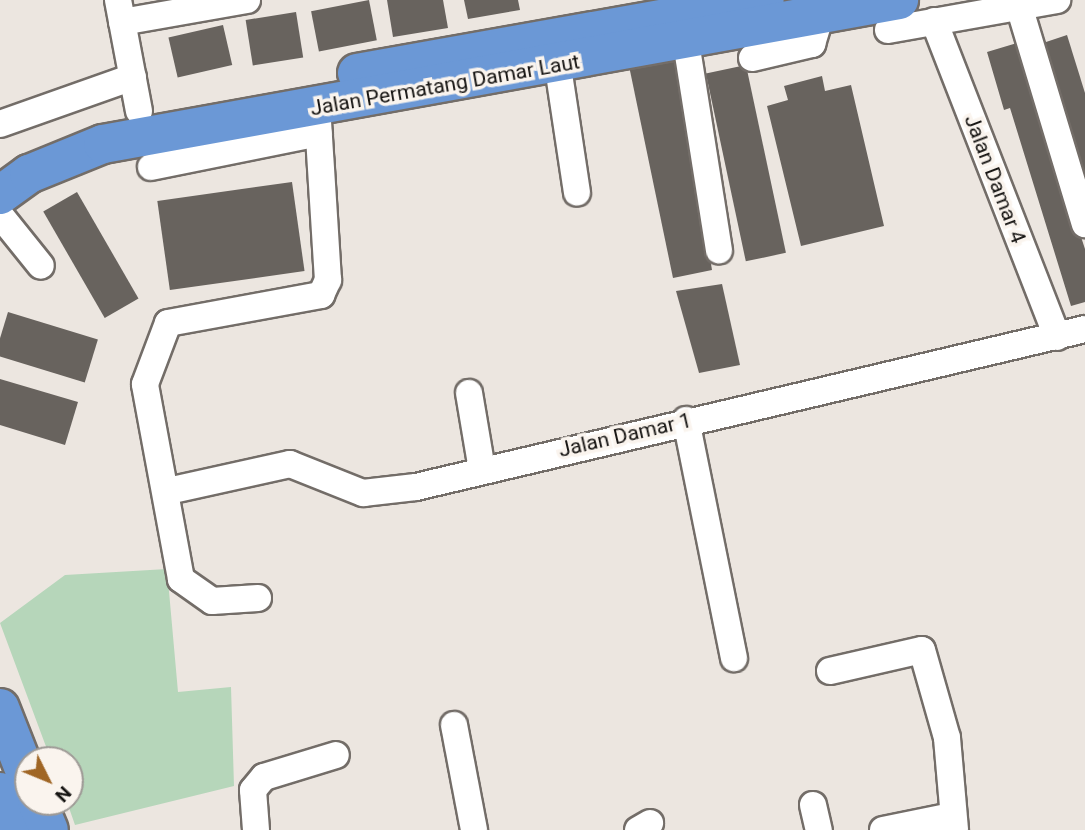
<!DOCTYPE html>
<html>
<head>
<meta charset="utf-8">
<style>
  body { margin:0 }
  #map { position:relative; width:1085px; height:830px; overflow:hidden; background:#ece6e0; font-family:Roboto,sans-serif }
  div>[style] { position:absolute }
  .green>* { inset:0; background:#b6d6ba }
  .building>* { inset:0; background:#68635e; transform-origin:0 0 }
  .roads { filter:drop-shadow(2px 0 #736d68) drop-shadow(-2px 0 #736d68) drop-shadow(0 2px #736d68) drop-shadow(0 -2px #736d68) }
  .minor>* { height:26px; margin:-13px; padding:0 13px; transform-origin:13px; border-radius:13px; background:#fff }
  .highway>* { height:38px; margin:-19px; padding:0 19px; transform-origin:19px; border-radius:19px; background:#6b98d6 }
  span { translate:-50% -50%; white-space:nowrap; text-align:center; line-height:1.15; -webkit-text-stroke:7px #faf4ee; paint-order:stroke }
  .street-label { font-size:21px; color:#151311 }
  .north { position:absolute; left:14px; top:746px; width:70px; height:70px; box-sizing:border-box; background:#faf4ee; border:2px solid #9e9a96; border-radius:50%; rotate:133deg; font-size:19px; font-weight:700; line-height:28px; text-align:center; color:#151311 }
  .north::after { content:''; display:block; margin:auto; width:24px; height:32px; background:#a06625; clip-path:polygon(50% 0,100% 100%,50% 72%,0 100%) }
</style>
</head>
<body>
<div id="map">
  <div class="green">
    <div style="clip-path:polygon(167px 569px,178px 692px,231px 687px,234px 786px,75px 825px,67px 802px,70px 760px,51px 760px,0 623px,65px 575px)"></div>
  </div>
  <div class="building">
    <div style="left:369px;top:0;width:41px;height:59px;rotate:79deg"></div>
    <div style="clip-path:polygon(387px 0,443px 0,448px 28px,393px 37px)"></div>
    <div style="clip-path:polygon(464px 0,518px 0,520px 10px,468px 19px)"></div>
    <div style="left:296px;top:12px;width:46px;height:51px;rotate:81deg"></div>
    <div style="left:223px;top:25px;width:41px;height:56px;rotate:77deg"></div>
    <div style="clip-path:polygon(1067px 35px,1085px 93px,1085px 191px,1040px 44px)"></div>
    <div style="clip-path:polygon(1017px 43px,1085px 249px,1085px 302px,1071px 306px,1010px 108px,1004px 110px,987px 52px)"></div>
    <div style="clip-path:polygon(676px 54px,712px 270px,673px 278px,628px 61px)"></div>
    <div style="left:746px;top:65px;width:192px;height:41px;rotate:78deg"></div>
    <div style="clip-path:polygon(822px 76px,825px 91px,851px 85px,884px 226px,801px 246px,767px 106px,788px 100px,784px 86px)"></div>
    <div style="left:292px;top:182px;width:90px;height:136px;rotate:82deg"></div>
    <div style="left:77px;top:192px;width:123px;height:39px;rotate:60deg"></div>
    <div style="clip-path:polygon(722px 284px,740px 365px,699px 373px,676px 291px)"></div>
    <div style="left:8px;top:312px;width:94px;height:45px;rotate:17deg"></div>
    <div style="clip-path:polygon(0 379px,78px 402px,65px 445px,0 425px)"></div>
  </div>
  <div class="roads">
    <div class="minor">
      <div style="left:118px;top:0;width:113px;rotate:79.3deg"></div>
      <div style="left:1019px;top:6px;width:228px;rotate:73.2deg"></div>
      <div style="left:934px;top:21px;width:339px;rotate:68.7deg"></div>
      <div style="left:122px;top:22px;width:127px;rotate:-10deg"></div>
      <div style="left:888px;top:30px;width:172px;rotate:-10.1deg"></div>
      <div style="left:686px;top:42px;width:211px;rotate:81deg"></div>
      <div style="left:752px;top:58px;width:62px;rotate:-13.1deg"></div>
      <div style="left:812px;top:44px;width:28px;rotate:-73deg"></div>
      <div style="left:558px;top:67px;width:127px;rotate:81.4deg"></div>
      <div style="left:0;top:124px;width:141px;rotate:-19.5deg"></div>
      <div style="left:151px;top:167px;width:171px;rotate:-11.4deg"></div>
      <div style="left:0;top:215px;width:65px;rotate:51.2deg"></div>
      <div style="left:469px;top:393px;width:78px;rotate:80.4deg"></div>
      <div style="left:686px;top:420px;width:243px;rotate:78.6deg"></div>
      <div style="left:168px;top:491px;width:125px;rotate:-12.5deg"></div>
      <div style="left:290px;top:464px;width:79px;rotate:21.7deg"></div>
      <div style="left:363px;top:493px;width:53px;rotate:-6.5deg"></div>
      <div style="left:416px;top:487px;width:687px;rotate:-13.29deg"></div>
      <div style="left:258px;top:598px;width:46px;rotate:176.3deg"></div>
      <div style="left:212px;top:601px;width:38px;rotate:-145deg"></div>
      <div style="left:181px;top:579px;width:198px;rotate:-100.5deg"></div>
      <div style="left:145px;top:384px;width:65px;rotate:-69.3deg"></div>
      <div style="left:168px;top:323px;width:156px;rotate:-10.4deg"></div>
      <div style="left:321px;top:295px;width:17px;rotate:-65deg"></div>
      <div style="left:328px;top:280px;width:173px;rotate:-93.6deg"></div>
      <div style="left:830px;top:671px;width:94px;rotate:-12.9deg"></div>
      <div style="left:922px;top:650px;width:91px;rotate:74.1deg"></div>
      <div style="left:947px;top:738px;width:92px;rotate:85deg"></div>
      <div style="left:454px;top:725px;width:107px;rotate:79.2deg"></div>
      <div style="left:813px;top:805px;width:26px;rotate:77deg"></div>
      <div style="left:256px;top:830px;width:40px;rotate:-94.3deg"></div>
      <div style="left:253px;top:790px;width:17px;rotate:-50deg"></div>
      <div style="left:264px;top:777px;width:75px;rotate:-17deg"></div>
      <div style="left:638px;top:830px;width:14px;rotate:-30deg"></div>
      <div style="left:883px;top:830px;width:70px;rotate:-11.5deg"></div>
    </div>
    <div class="highway">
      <div style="left:357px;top:73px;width:414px;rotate:-10.1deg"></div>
      <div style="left:0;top:195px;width:36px;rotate:-36deg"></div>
      <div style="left:29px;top:174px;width:80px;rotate:-22.1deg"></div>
      <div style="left:103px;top:144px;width:809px;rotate:-10.25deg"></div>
      <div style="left:0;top:708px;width:76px;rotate:68.5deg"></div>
      <div style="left:0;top:792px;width:41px;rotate:67.2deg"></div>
      <div style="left:37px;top:802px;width:30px;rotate:67deg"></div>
    </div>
  </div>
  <div class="street-label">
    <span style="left:445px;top:85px;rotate:-10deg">Jalan Permatang Damar Laut</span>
    <span style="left:995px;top:179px;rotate:69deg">Jalan Damar 4</span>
    <span style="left:625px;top:435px;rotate:-13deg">Jalan Damar 1</span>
  </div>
  <div class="north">N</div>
</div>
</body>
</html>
